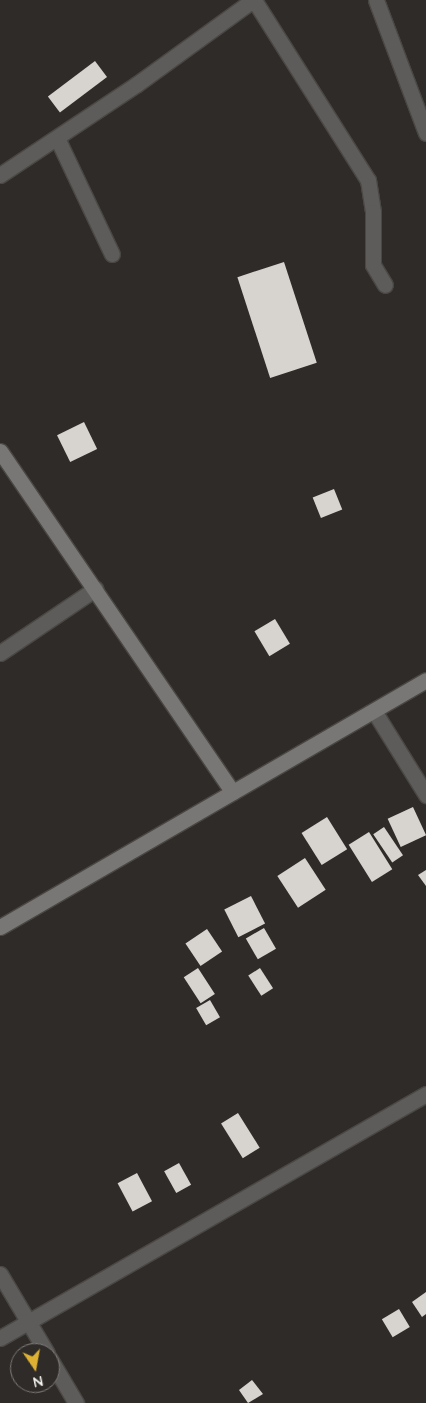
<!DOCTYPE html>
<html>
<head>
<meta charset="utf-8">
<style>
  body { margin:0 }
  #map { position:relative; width:426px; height:1403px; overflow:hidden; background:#2e2b28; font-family:Quicksand,sans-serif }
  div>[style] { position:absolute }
  .building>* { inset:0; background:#d7d4d0; transform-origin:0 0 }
  .roads { filter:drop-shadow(1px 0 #4a4744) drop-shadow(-1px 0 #4a4744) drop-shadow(0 1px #4a4744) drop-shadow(0 -1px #4a4744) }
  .street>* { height:15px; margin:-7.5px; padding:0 7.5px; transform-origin:7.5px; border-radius:7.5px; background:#5d5c5b }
  .secondary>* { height:15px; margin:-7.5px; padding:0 7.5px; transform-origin:7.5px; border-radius:7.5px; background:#797775 }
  span { translate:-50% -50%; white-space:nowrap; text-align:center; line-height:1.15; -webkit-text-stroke:5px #2e2b28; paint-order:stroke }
  .north { position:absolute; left:10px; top:1343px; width:50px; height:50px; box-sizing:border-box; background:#2e2b28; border:1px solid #7e7b79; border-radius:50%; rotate:168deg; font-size:14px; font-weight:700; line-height:20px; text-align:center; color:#f6f4f2 }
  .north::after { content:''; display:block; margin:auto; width:18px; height:22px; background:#deb133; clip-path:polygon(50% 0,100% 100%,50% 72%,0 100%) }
</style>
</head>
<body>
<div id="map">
  <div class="building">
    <div style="left:95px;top:61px;width:20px;height:59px;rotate:53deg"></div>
    <div style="left:284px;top:262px;width:106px;height:49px;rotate:72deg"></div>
    <div style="left:84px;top:422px;width:30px;height:30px;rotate:64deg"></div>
    <div style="left:334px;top:489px;width:22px;height:23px;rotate:68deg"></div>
    <div style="left:275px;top:619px;width:29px;height:24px;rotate:59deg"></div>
    <div style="left:413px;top:807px;width:31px;height:28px;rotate:65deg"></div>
    <div style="left:327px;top:817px;width:38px;height:30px;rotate:58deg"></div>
    <div style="left:384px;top:827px;width:34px;height:13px;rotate:56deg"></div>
    <div style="left:369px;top:832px;width:44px;height:24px;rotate:58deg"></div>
    <div style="left:305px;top:858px;width:38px;height:33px;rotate:57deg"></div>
    <div style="clip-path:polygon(426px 870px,426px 886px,418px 875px)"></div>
    <div style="left:251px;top:896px;width:31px;height:30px;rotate:63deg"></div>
    <div style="left:264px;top:928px;width:24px;height:21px;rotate:60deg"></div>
    <div style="left:207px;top:929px;width:27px;height:26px;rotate:56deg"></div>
    <div style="left:198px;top:968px;width:31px;height:17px;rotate:57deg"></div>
    <div style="left:260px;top:968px;width:24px;height:14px;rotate:57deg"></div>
    <div style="left:210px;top:1000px;width:20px;height:16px;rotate:60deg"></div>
    <div style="left:238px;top:1113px;width:41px;height:20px;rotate:58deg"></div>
    <div style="left:179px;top:1163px;width:25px;height:17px;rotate:61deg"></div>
    <div style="left:137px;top:1173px;width:32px;height:22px;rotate:62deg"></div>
    <div style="clip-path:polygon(426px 1292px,426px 1314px,422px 1317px,412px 1302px)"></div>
    <div style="left:399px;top:1309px;width:21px;height:20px;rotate:59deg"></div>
    <div style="clip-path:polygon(252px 1380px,263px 1394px,248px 1403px,239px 1390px)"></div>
  </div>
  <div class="roads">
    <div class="street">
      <div style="left:254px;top:0;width:213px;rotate:57.7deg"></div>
      <div style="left:368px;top:180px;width:32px;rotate:81deg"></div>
      <div style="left:373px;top:212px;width:53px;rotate:90deg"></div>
      <div style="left:373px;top:265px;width:23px;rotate:59deg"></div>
      <div style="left:376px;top:0;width:142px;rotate:69.4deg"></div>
      <div style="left:58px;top:140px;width:126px;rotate:64.7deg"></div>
      <div style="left:0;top:175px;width:164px;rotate:-33.6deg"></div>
      <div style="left:137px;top:84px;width:143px;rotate:-35.9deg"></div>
      <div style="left:0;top:653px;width:115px;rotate:-34deg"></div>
      <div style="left:374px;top:711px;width:99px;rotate:58.2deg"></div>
      <div style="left:0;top:1274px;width:92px;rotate:59.3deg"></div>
      <div style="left:0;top:1338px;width:491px;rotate:-29.8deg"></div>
      <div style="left:50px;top:1359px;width:51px;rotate:59.4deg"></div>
    </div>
    <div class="secondary">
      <div style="left:0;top:451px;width:413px;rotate:55.7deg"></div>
      <div style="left:0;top:927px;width:492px;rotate:-30.1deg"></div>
    </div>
  </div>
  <div class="north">N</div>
</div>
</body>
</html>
